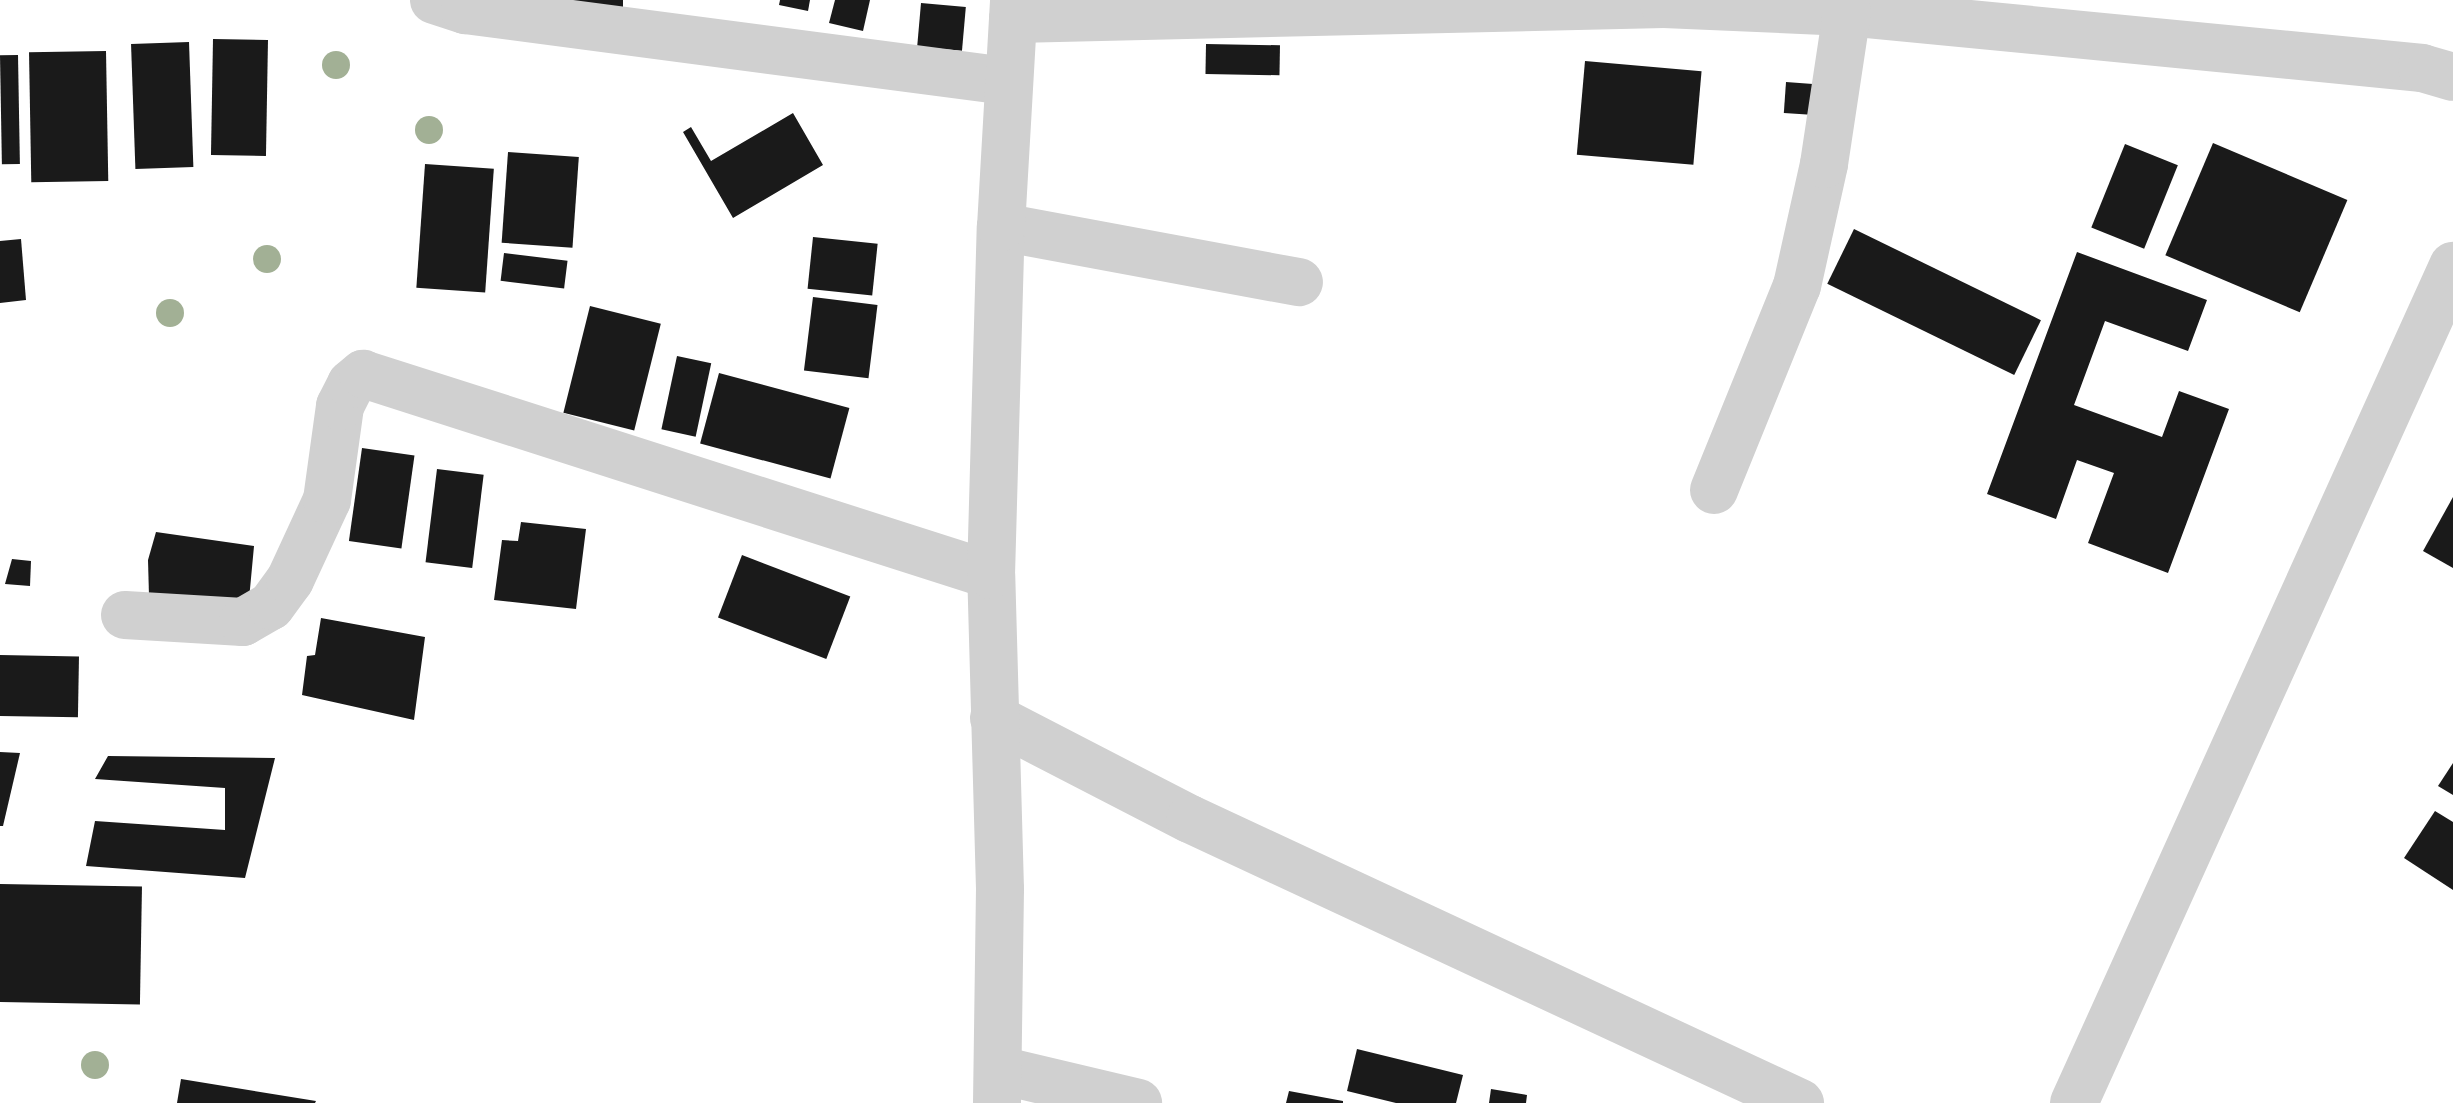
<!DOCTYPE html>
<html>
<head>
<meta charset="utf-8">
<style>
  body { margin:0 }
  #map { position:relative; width:2453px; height:1103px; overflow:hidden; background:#fff; font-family:Rubik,sans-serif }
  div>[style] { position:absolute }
  .building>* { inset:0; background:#1a1a1a; transform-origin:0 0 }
  .minor>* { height:48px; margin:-24px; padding:0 24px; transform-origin:24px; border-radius:24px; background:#d0d0d0 }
  .trees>* { width:28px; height:28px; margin:-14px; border-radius:50%; background:#a2b095 }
  span { translate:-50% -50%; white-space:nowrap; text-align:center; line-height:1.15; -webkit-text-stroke:10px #fff; paint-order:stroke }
</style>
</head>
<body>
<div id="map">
  <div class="building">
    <div style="left:573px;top:0;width:50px;height:14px"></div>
    <div style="clip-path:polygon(780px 0,810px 0,808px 11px,779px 5px)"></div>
    <div style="clip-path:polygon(835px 0,870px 0,863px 31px,829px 23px)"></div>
    <div style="left:921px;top:3px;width:45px;height:44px;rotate:5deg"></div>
    <div style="left:213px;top:39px;width:55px;height:116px;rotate:1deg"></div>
    <div style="left:189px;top:42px;width:125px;height:58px;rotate:88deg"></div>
    <div style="left:1206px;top:44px;width:74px;height:30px;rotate:1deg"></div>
    <div style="left:106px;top:51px;width:130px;height:77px;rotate:89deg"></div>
    <div style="left:18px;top:55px;width:109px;height:18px;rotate:89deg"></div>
    <div style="left:1585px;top:61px;width:117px;height:94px;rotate:5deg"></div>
    <div style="left:1786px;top:82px;width:27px;height:31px;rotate:4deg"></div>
    <div style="clip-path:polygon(793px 113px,823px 165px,733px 218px,683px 132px,691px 127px,711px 161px)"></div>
    <div style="left:2213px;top:143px;width:146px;height:122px;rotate:23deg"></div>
    <div style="left:2125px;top:144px;width:57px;height:90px;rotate:22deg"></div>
    <div style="left:508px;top:152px;width:71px;height:91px;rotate:4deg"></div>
    <div style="left:425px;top:164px;width:69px;height:124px;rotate:4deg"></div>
    <div style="left:1854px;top:229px;width:208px;height:61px;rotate:26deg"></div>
    <div style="left:813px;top:237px;width:65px;height:52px;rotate:6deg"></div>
    <div style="clip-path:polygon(21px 239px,26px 300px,0 303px,0 241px)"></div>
    <div style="clip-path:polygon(2077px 252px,2207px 300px,2188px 351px,2105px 321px,2074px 405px,2162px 437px,2179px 391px,2229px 409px,2168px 573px,2088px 543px,2114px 473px,2077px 460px,2056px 519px,1987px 494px)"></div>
    <div style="left:504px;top:253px;width:64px;height:28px;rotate:7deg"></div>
    <div style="left:813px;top:297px;width:65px;height:74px;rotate:7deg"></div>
    <div style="left:590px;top:306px;width:73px;height:110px;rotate:14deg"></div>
    <div style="left:677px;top:356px;width:35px;height:75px;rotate:12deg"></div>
    <div style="left:719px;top:373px;width:135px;height:73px;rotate:15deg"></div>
    <div style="left:362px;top:448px;width:53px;height:94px;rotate:8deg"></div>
    <div style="left:437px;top:469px;width:47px;height:94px;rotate:7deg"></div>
    <div style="clip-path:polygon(2453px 497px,2453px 568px,2423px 551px)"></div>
    <div style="clip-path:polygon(521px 522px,586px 529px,576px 609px,494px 600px,502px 540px,518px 541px)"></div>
    <div style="clip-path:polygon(156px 532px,254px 546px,248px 610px,149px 596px,148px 560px)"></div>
    <div style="left:742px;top:555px;width:116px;height:67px;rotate:21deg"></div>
    <div style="clip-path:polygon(12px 559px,31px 561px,30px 586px,5px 584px)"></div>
    <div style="clip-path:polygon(321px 618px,425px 637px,414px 720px,302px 695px,307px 656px,315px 655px)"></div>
    <div style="left:0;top:655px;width:79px;height:61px;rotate:1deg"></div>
    <div style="clip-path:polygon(0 752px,20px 753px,3px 826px,0 826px)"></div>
    <div style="clip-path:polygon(108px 756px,275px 758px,245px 878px,86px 866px,95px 821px,225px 830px,225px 788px,95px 779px)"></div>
    <div style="clip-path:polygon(2453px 763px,2453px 795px,2438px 786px)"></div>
    <div style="clip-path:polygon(2435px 811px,2453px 822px,2453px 890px,2404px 858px)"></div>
    <div style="left:0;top:884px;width:142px;height:118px;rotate:1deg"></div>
    <div style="clip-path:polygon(1357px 1049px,1463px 1075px,1456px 1103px,1396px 1103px,1347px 1091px)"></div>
    <div style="clip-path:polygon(181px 1079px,316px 1101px,315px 1103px,177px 1103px)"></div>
    <div style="clip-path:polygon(1491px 1089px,1527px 1095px,1526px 1103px,1489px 1103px)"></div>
    <div style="clip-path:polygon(1289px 1091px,1343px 1101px,1343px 1103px,1286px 1103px)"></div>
  </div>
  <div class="minor">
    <div style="left:434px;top:0;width:33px;rotate:18deg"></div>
    <div style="left:465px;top:10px;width:546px;rotate:7.48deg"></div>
    <div style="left:1013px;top:19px;width:651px;rotate:-1.32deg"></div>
    <div style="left:1664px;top:4px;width:183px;rotate:2.5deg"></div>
    <div style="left:1847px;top:12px;width:578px;rotate:5.56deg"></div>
    <div style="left:2422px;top:68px;width:32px;rotate:16deg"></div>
    <div style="left:1001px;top:227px;width:303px;rotate:10.5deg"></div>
    <div style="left:1714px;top:490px;width:220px;rotate:-67.9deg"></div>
    <div style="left:1797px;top:286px;width:125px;rotate:-77.5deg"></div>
    <div style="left:1824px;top:164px;width:154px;rotate:-81.4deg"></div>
    <div style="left:125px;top:615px;width:118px;rotate:3.4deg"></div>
    <div style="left:243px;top:622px;width:32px;rotate:-30deg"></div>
    <div style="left:271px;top:606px;width:32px;rotate:-54deg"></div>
    <div style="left:290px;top:580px;width:88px;rotate:-65.2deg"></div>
    <div style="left:327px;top:500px;width:95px;rotate:-82.1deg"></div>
    <div style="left:340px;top:406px;width:25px;rotate:-63deg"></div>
    <div style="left:351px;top:384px;width:16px;rotate:-40deg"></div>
    <div style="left:363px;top:374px;width:659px;rotate:17.75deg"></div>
    <div style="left:994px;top:718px;width:220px;rotate:27.3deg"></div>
    <div style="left:1190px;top:819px;width:673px;rotate:24.97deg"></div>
    <div style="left:1000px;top:1070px;width:142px;rotate:13.4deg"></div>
    <div style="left:997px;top:1103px;width:214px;rotate:-89.2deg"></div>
    <div style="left:1000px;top:889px;width:314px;rotate:-91.6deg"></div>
    <div style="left:991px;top:575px;width:348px;rotate:-88.4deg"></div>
    <div style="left:1001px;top:227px;width:227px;rotate:-86.7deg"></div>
    <div style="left:2074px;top:1103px;width:919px;rotate:-65.64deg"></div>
  </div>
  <div class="trees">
    <div style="left:336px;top:65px"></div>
    <div style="left:429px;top:130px"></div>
    <div style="left:267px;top:259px"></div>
    <div style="left:170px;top:313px"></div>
    <div style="left:95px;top:1065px"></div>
  </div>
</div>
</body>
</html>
